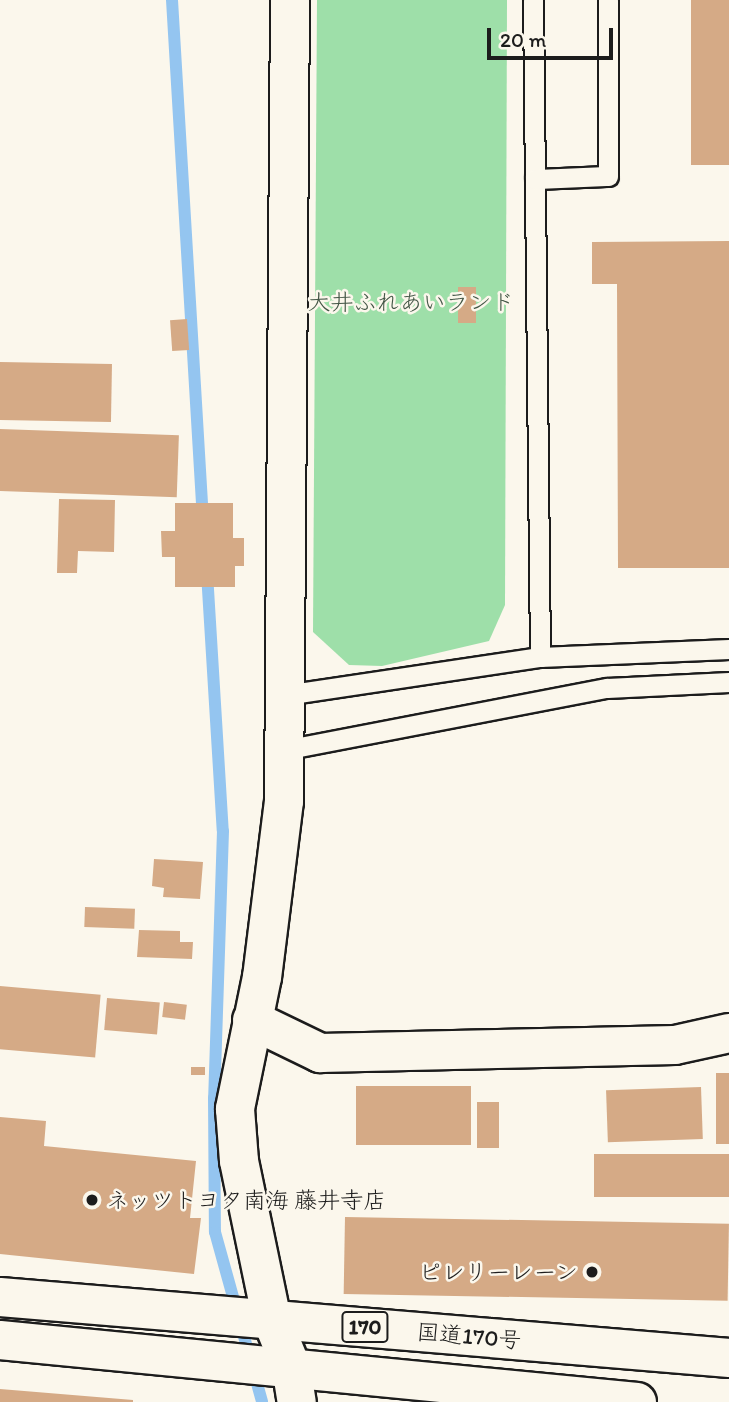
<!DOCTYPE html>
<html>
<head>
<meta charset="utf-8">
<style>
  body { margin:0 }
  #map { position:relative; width:729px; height:1402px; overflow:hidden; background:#fbf7ec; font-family:Itim,"Klee One",sans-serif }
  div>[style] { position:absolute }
  .green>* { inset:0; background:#9edfa9 }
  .stream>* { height:12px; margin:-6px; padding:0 6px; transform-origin:6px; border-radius:6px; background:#94c5f0 }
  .building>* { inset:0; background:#d5aa86; transform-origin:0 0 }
  .roads { filter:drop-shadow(2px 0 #1c1c1c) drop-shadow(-2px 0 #1c1c1c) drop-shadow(0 2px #1c1c1c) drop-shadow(0 -2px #1c1c1c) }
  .service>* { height:19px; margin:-9.5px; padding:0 9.5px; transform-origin:9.5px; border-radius:9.5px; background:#fbf7ec }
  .minor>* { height:38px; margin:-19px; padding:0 19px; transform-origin:19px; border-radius:19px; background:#fbf7ec }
  .tertiary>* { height:38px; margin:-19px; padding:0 19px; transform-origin:19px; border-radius:19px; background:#fbf7ec }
  .trunk>* { height:38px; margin:-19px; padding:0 19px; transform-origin:19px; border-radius:19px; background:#fbf7ec }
  .dots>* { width:19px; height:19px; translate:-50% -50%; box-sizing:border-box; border:4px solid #fbf7ec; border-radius:50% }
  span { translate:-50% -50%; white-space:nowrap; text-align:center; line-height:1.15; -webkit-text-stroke:5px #fbf7ec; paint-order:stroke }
  .shield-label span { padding:2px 5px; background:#fbf7ec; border:2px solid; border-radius:5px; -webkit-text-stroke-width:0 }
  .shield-label { font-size:21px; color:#1c1c1c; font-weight:700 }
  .park-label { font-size:23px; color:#435646 }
  .poi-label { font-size:23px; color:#1c1c1c }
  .left { translate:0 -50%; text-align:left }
  .right { translate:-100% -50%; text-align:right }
  .street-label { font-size:23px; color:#1c1c1c }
  .scale { position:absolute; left:487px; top:28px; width:126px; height:32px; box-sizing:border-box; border:4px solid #1c1c1c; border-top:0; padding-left:9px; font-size:21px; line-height:24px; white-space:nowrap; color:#1c1c1c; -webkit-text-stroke:5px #fbf7ec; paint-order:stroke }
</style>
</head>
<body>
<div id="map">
  <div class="green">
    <div style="clip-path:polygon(317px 0,507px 0,505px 605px,489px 641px,382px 666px,349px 665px,313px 632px)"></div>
  </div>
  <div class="stream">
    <div style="left:172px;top:0;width:521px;rotate:86.59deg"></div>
    <div style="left:207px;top:573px;width:258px;rotate:86.5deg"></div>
    <div style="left:223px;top:831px;width:267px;rotate:91.9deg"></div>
    <div style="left:214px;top:1098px;width:134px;rotate:89.6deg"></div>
    <div style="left:215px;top:1232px;width:176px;rotate:74.5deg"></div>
  </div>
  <div class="building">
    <div style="left:691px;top:0;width:38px;height:165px"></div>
    <div style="clip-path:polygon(729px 241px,729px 568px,618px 568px,617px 284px,592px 284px,592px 242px)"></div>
    <div style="left:458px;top:287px;width:18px;height:36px"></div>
    <div style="left:187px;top:319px;width:31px;height:17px;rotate:86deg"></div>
    <div style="left:0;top:362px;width:112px;height:58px;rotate:1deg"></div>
    <div style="left:0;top:429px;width:179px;height:62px;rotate:2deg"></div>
    <div style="clip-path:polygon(59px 499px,115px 500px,114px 552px,78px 551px,77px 573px,57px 573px)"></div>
    <div style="clip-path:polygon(175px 503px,233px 503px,233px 538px,244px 538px,244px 566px,235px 566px,235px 587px,175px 587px,175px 557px,162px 557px,161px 531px,175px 531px)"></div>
    <div style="clip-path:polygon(154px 859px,203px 862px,200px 899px,163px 897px,164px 888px,152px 886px)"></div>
    <div style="left:85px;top:907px;width:50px;height:20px;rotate:2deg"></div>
    <div style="clip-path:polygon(139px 930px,180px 931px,180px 942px,193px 942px,192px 959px,137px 957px)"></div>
    <div style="left:0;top:986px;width:101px;height:63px;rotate:5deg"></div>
    <div style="left:107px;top:998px;width:53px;height:32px;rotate:5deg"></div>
    <div style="left:164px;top:1002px;width:23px;height:15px;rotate:7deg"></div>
    <div style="left:205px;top:1067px;width:8px;height:14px;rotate:90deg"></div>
    <div style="left:716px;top:1073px;width:13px;height:71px"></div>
    <div style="left:356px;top:1086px;width:115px;height:59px"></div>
    <div style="left:701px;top:1087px;width:52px;height:95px;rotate:88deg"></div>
    <div style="left:477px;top:1102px;width:22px;height:46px"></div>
    <div style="clip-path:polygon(0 1117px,46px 1121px,44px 1146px,196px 1161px,190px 1218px,201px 1218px,194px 1274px,0 1254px)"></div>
    <div style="left:594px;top:1154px;width:135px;height:43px"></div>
    <div style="left:345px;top:1217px;width:384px;height:77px;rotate:1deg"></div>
    <div style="clip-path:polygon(0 1389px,133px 1400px,133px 1402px,0 1402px)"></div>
  </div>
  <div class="roads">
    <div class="service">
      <div style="left:533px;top:0;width:657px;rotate:89.39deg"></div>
      <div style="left:535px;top:179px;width:73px;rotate:-2.4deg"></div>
      <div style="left:608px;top:176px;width:176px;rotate:-90deg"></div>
      <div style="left:285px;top:695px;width:258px;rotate:-8.5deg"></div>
      <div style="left:540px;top:657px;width:189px;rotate:-2.4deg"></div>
      <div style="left:284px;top:750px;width:329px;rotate:-10.9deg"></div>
      <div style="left:607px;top:688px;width:122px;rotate:-2.8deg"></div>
    </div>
    <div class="minor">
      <div style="left:291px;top:1366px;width:36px;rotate:81deg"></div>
    </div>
    <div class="tertiary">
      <div style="left:290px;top:0;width:801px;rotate:90.43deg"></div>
      <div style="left:284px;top:801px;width:177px;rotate:97.1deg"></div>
      <div style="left:262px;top:977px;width:135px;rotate:101.6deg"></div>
      <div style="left:235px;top:1109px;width:52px;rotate:85.6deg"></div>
      <div style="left:239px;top:1161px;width:162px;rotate:78.3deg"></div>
      <div style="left:272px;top:1320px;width:50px;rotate:67.6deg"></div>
      <div style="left:252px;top:1020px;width:76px;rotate:25.9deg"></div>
      <div style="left:320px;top:1053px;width:355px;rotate:-1.3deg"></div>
      <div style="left:675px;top:1045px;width:55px;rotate:-12.5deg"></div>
    </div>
    <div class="trunk">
      <div style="left:0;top:1297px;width:732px;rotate:4.78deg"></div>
      <div style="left:0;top:1340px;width:640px;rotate:5.56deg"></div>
    </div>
  </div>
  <div class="dots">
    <div style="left:92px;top:1200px;background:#1c1c1c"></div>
    <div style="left:592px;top:1272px;background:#1c1c1c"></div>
  </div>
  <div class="shield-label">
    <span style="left:365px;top:1327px">170</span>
  </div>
  <div class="park-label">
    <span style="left:411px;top:302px">大井ふれあいランド</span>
  </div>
  <div class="poi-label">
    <span class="left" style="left:106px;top:1200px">ネッツトヨタ南海 藤井寺店</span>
    <span class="right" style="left:578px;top:1272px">ピレリーレーン</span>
  </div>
  <div class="street-label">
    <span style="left:469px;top:1336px;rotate:5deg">国道170号</span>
  </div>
  <div class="scale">20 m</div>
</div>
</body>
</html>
